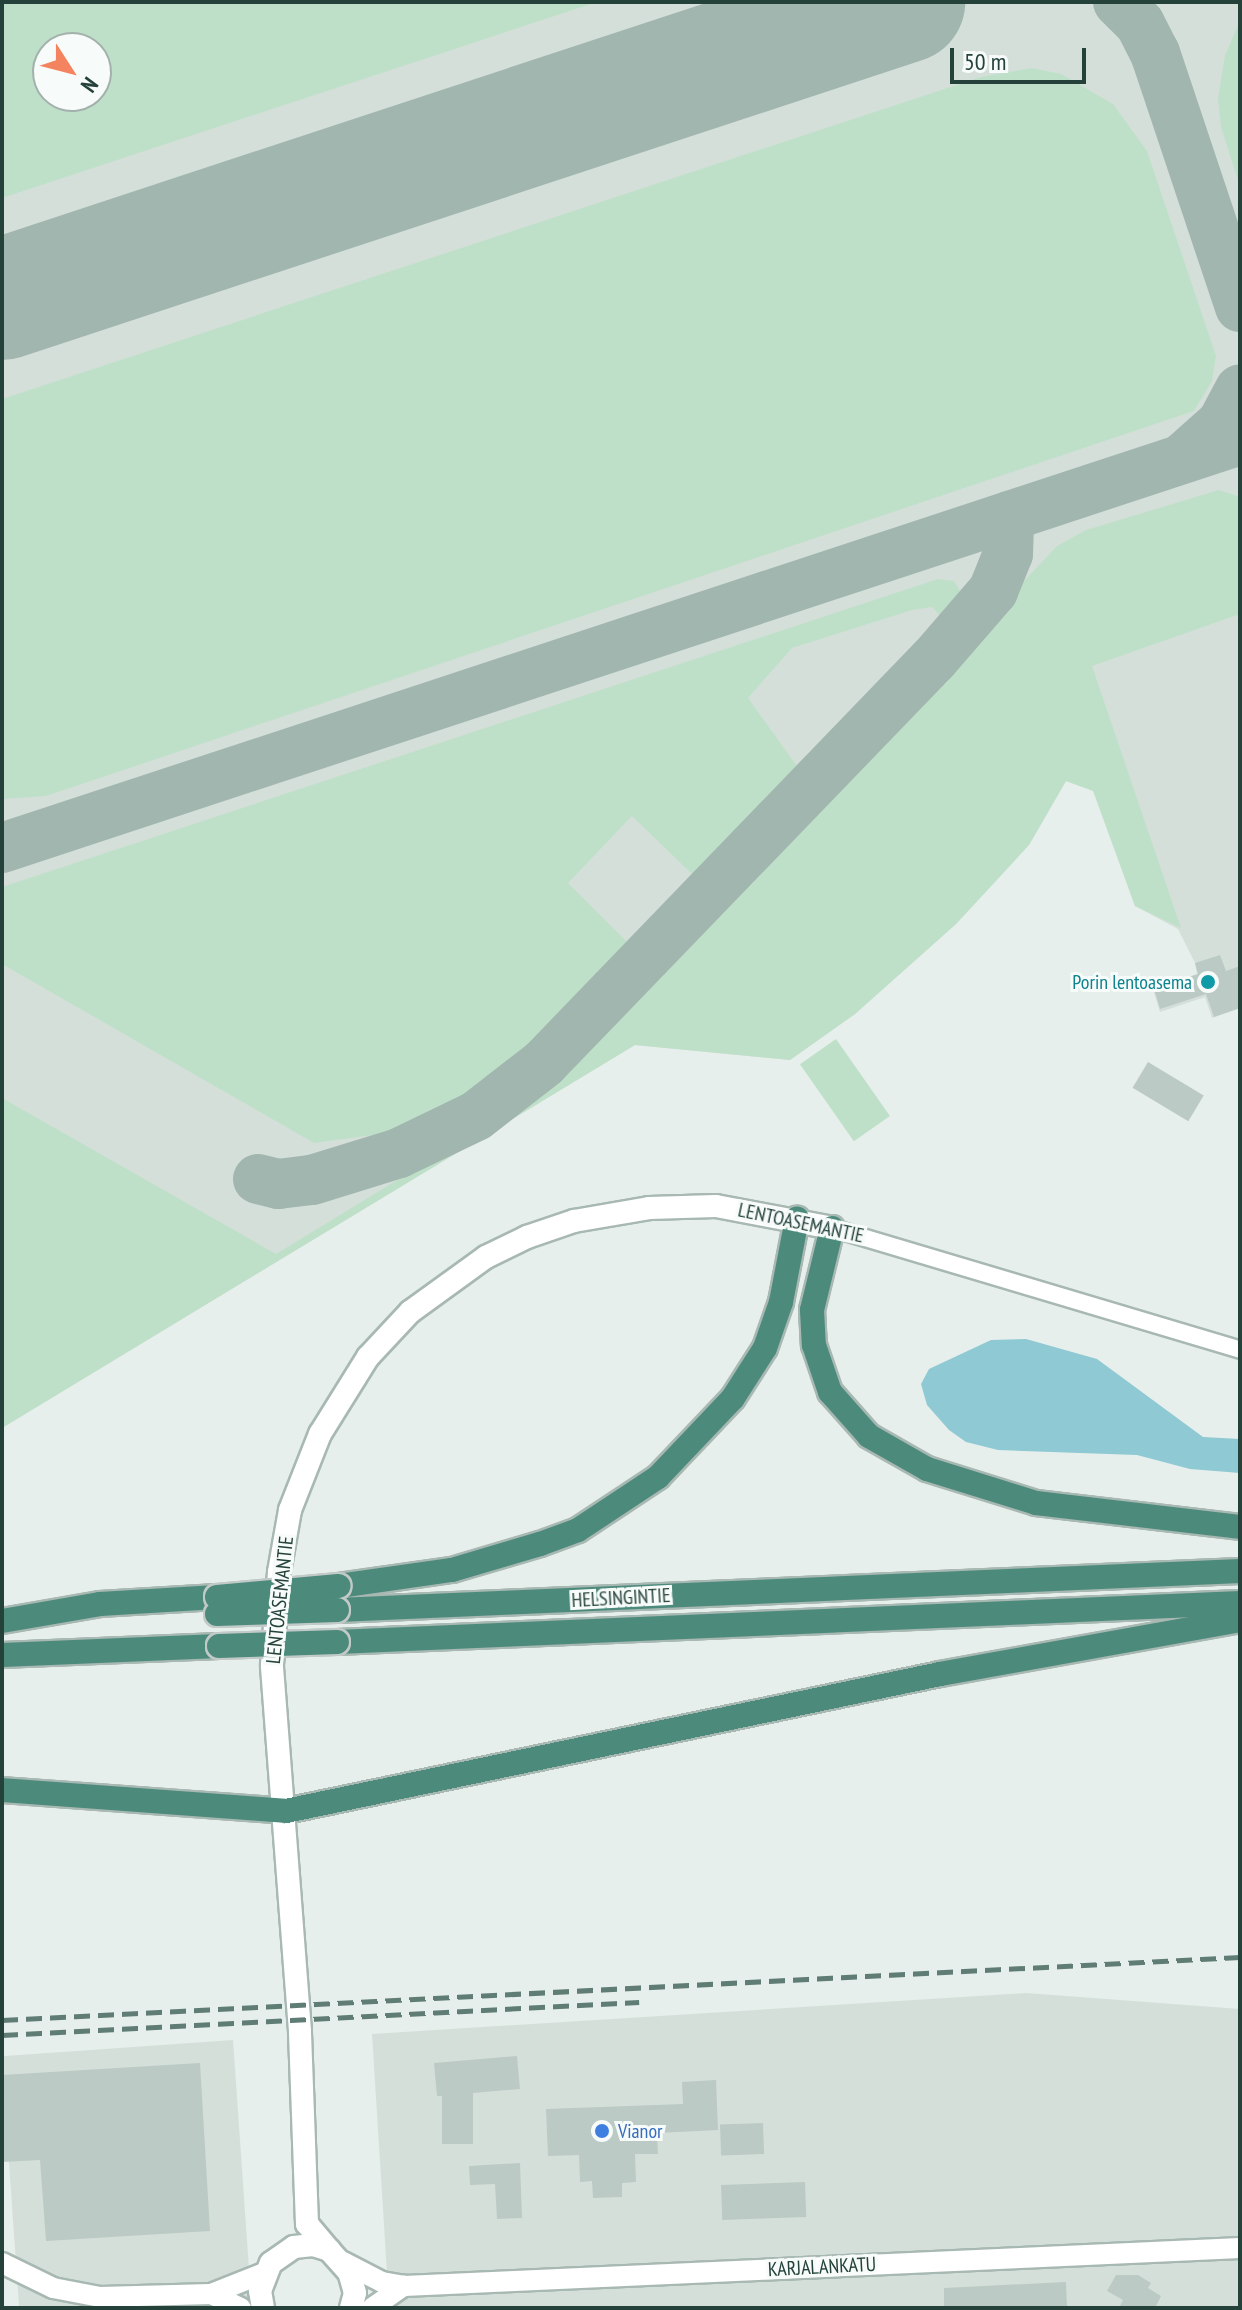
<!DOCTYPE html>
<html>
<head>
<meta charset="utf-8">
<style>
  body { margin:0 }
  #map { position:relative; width:1242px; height:2310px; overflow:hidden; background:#e6efeb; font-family:"PT Sans Narrow",sans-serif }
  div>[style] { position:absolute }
  .built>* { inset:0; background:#d4dfda; transform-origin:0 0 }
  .green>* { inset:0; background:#bfe0c8; transform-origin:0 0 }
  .water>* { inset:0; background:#8ec9d4 }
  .taxiway>* { height:50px; margin:-25px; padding:0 25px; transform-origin:25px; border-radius:25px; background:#a2b6b0 }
  .runway>* { height:122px; margin:-61px; padding:0 61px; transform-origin:61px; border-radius:61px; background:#a2b6b0 }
  .building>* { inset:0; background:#bbcac4; transform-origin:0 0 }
  .roads { filter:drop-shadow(2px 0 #a8b8b2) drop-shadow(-2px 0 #a8b8b2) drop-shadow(0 2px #a8b8b2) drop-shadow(0 -2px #a8b8b2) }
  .minor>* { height:16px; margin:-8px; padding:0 8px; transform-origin:8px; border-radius:8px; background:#fff }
  .tertiary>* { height:20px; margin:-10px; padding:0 10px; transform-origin:10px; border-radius:10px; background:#fff }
  .secondary>* { height:22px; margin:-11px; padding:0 11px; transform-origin:11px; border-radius:11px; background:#fff }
  .trunk>* { height:24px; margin:-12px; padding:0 12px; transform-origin:12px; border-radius:12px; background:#4c8a7c }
  .rail>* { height:5px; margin-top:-2.5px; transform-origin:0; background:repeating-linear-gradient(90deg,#5f7d75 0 16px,transparent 0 24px) }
  .bridges { filter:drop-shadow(2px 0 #c2cac8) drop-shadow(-2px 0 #c2cac8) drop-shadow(0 2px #c2cac8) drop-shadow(0 -2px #c2cac8) }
  .trunk-bridge>* { height:24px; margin:-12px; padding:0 12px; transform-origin:12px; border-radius:12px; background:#4c8a7c }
  .dots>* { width:22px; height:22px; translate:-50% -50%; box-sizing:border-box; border:4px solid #f7fbf9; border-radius:50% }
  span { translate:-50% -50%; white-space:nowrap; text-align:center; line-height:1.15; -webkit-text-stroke:6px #f7fbf9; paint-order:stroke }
  .culture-label { font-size:20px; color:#0d838f }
  .right { translate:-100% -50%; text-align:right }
  .street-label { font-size:20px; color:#24423a }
  .shop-label { font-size:20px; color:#366cbe }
  .left { translate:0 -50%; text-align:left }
  .frame { position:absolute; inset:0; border:4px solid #24423a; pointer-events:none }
  .north { position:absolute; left:32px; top:32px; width:80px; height:80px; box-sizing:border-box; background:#f7fbf9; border:2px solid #a3b1ad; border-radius:50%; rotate:126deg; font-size:22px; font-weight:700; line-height:32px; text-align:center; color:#24423a }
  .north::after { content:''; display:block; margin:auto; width:28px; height:36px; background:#f4845f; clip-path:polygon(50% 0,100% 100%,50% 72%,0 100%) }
  .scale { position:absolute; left:950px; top:48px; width:136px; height:36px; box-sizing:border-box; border:4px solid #24423a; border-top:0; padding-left:10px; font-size:24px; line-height:28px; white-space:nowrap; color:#24423a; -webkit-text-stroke:6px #f7fbf9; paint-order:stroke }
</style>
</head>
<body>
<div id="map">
  <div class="built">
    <div style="clip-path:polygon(evenodd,2px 2px,1240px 2px,1240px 1008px,1212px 1018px,1205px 997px,1160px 1012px,1153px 989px,1197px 974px,1195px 963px,1178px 929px,1135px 906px,1094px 791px,1066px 781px,1029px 845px,956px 924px,855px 1014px,790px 1060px,635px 1045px,2px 1428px,2px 2px,48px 48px,96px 48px,96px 96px,48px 96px,48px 48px)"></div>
    <div style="clip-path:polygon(1026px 1993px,1240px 2009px,1240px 2308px,397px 2308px,387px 2273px,372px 2034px)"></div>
    <div style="left:233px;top:2040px;width:269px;height:232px;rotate:86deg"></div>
  </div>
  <div class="green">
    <div style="clip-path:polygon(evenodd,2px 2px,597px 2px,2px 198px,2px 2px,96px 48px,96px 96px,48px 96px,48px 48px,96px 48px)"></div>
    <div style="clip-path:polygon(1240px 21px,1240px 186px,1221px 127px,1218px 99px,1225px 55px)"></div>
    <div style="clip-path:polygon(1032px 68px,1061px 74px,1113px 104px,1147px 151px,1216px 356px,1212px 381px,1194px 411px,46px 796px,2px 799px,2px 399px,981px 77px)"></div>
    <div style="clip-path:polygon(1219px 490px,1240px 497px,1240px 614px,1092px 666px,1181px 928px,1135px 906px,1093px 791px,1066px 781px,1029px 845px,956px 924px,855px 1014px,790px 1060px,635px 1045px,2px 1428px,2px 1098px,276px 1254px,522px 1104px,559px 1075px,905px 722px,977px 631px,1057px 546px,1086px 530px)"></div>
    <div style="clip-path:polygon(938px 579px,954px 581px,963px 596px,946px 622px,932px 607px,912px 610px,792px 648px,748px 698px,797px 766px,695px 877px,632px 816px,568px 883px,629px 944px,532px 1047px,495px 1078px,424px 1122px,388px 1133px,314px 1143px,2px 964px,2px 887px)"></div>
    <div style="left:836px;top:1039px;width:94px;height:44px;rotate:55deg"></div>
  </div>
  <div class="water">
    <div style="clip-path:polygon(1026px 1339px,1097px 1359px,1203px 1437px,1240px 1439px,1240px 1473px,1190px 1469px,1137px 1455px,998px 1450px,966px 1442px,949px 1430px,927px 1405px,921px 1384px,929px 1369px,991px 1340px)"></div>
  </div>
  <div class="taxiway">
    <div style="left:1118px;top:2px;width:31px;rotate:45deg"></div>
    <div style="left:1140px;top:24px;width:33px;rotate:63deg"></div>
    <div style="left:1155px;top:53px;width:268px;rotate:71.5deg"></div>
    <div style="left:838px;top:24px;width:39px;rotate:-35deg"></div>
    <div style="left:1185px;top:456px;width:50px;rotate:-41.7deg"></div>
    <div style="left:1222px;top:423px;width:38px;rotate:-62deg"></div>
    <div style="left:2px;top:848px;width:1303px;rotate:-18.24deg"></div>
    <div style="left:258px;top:1179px;width:21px;rotate:14deg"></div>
    <div style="left:278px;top:1184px;width:34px;rotate:-7deg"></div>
    <div style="left:312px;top:1180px;width:91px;rotate:-17.2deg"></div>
    <div style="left:399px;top:1153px;width:85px;rotate:-25.7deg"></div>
    <div style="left:476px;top:1116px;width:86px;rotate:-37.9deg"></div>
    <div style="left:544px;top:1063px;width:563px;rotate:-46.01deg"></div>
    <div style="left:935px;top:658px;width:89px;rotate:-49.1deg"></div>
    <div style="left:993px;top:591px;width:40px;rotate:-68deg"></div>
    <div style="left:1008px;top:554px;width:38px;rotate:-88deg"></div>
  </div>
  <div class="runway">
    <div style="left:2px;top:299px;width:950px;rotate:-18.23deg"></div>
  </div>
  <div class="building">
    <div style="clip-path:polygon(1220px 955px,1226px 971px,1240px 966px,1240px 1008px,1214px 1017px,1206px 994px,1160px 1009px,1154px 989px,1198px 974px,1195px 963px)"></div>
    <div style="left:1148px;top:1062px;width:65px;height:30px;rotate:31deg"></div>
    <div style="clip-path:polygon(517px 2056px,520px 2089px,473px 2093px,473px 2144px,442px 2144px,442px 2096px,437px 2096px,434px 2063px)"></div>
    <div style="clip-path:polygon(200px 2063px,210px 2231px,46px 2241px,40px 2160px,2px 2162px,2px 2075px)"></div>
    <div style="clip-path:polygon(716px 2080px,718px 2130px,657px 2133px,658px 2154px,635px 2154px,636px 2182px,622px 2183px,622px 2197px,593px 2198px,592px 2181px,580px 2182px,579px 2155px,548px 2156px,546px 2109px,683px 2104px,682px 2082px)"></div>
    <div style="left:763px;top:2123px;width:31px;height:43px;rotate:88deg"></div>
    <div style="clip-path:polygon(520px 2163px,522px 2218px,497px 2219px,495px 2184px,470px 2185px,469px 2166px)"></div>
    <div style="left:805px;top:2182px;width:35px;height:84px;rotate:88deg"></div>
    <div style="clip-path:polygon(1116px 2275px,1138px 2275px,1151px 2283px,1148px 2288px,1161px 2296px,1155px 2308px,1119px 2308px,1123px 2300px,1107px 2291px)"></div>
    <div style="clip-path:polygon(1066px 2282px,1067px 2308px,944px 2308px,944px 2288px)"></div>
  </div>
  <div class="roads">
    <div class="minor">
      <div style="left:832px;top:1228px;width:426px;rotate:16.6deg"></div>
    </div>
    <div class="tertiary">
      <div style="left:343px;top:2262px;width:44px;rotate:27.1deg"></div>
      <div style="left:382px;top:2282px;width:22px;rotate:10deg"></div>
      <div style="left:404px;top:2286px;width:837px;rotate:-2.6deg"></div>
      <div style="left:2px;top:2263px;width:57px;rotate:26.1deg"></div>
      <div style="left:53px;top:2288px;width:48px;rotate:10.8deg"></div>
      <div style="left:100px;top:2297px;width:111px;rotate:-1.5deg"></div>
      <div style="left:211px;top:2294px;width:57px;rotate:-21.6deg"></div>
      <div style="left:211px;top:2294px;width:33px;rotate:25deg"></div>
      <div style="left:372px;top:2308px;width:39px;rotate:-35deg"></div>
    </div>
    <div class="secondary">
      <div style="left:329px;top:2250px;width:34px;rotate:-130deg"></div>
      <div style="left:307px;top:2224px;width:193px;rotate:-92.1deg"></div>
      <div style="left:300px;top:2031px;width:367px;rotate:-94.4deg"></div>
      <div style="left:272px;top:1665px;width:93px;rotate:-85.7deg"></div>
      <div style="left:279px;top:1572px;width:63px;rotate:-79.9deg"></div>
      <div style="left:290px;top:1510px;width:82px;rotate:-68.5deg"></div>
      <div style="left:320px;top:1434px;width:91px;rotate:-58.1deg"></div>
      <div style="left:368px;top:1357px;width:62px;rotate:-47deg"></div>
      <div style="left:410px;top:1312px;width:94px;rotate:-35.9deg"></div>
      <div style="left:486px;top:1257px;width:46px;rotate:-26deg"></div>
      <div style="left:527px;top:1237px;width:50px;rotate:-18.8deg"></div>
      <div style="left:574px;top:1221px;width:76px;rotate:-9.8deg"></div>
      <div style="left:649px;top:1208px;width:67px;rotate:-1.7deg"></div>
      <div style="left:716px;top:1206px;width:118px;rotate:10.7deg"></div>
      <div style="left:263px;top:2308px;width:17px;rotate:-100deg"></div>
      <div style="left:260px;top:2291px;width:30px;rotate:-69deg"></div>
      <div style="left:271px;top:2263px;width:28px;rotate:-35deg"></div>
      <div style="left:294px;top:2247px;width:19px;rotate:-6deg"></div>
      <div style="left:313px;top:2245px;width:17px;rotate:17deg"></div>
      <div style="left:329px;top:2250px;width:30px;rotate:48deg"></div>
      <div style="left:349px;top:2272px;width:22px;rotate:74deg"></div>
      <div style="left:355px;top:2293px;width:16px;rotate:105deg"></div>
    </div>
    <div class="trunk">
      <div style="left:832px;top:1228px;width:84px;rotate:103.7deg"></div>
      <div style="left:812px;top:1310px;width:35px;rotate:87deg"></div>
      <div style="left:814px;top:1345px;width:50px;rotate:71.2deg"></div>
      <div style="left:830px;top:1392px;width:59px;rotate:48.4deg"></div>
      <div style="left:869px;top:1436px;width:67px;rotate:29.6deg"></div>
      <div style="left:927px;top:1469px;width:114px;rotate:17.3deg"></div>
      <div style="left:1036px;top:1503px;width:205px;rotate:6.7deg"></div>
      <div style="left:339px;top:1586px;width:114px;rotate:-8.1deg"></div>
      <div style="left:452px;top:1570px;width:92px;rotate:-16.5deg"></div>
      <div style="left:540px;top:1544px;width:40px;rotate:-20.2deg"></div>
      <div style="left:578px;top:1530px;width:96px;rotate:-33.5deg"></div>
      <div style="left:658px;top:1477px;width:109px;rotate:-46.5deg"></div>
      <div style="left:733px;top:1398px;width:59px;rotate:-57.4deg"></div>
      <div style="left:765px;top:1348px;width:49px;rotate:-70.8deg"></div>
      <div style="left:781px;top:1302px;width:85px;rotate:-79.1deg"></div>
      <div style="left:337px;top:1610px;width:904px;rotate:-2.47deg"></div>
      <div style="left:2px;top:1621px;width:99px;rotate:-9.8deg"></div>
      <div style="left:100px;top:1604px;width:117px;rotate:-3.4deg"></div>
      <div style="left:337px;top:1642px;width:904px;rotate:-2.47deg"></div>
      <div style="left:2px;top:1655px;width:217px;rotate:-2.4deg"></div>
      <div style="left:2px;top:1790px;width:285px;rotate:4.2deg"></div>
      <div style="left:286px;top:1811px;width:668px;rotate:-11.83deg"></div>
      <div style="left:940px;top:1674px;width:305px;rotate:-10.2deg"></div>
    </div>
  </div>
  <div class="rail">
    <div style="left:2px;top:2020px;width:1240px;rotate:-2.91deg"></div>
    <div style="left:2px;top:2035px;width:638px;rotate:-2.97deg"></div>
  </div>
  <div class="bridges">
    <div class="trunk-bridge">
      <div style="left:217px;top:1597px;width:122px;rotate:-5.2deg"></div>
      <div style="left:217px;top:1614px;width:120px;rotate:-1.9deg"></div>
      <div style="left:219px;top:1646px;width:118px;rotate:-1.9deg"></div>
    </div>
  </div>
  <div class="dots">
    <div style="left:1208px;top:982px;background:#0f9aa8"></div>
    <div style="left:602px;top:2131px;background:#3f7fe0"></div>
  </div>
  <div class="culture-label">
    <span class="right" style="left:1192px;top:982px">Porin lentoasema</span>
  </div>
  <div class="street-label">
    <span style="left:801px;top:1223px;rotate:12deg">LENTOASEMANTIE</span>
    <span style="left:621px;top:1598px;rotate:-3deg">HELSINGINTIE</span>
    <span style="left:280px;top:1600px;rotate:-84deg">LENTOASEMANTIE</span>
    <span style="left:822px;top:2267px;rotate:-3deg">KARJALANKATU</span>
  </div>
  <div class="shop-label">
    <span class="left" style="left:618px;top:2131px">Vianor</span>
  </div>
  <div class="frame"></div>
  <div class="north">N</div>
  <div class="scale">50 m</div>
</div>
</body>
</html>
